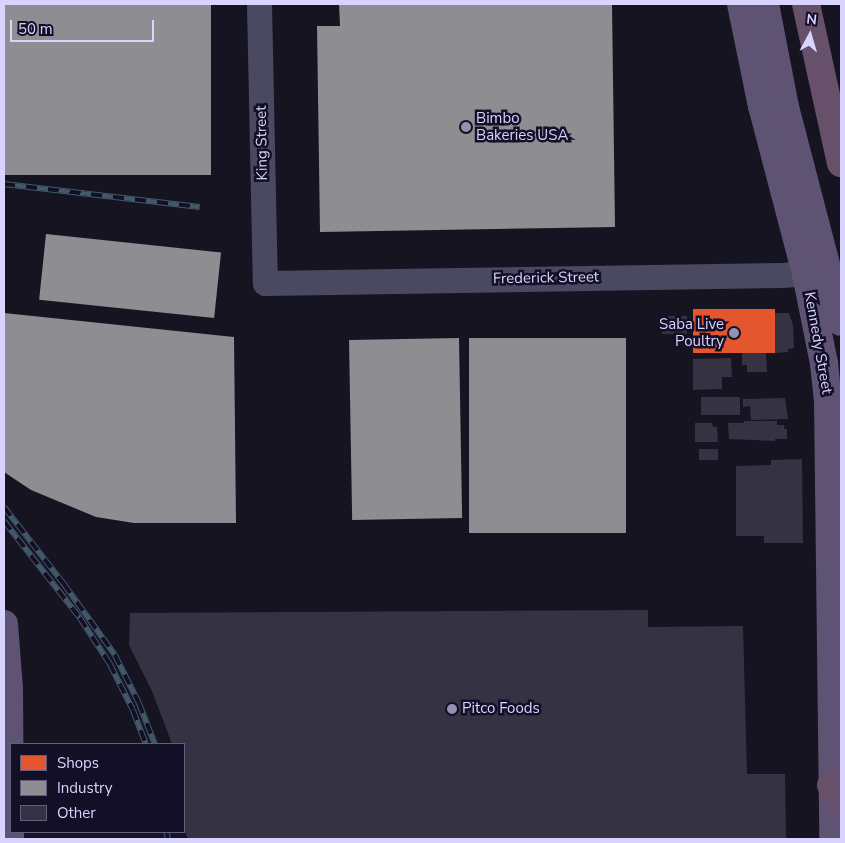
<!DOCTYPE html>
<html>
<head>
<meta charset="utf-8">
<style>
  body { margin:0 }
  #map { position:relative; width:845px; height:843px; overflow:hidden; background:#161421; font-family:"Nunito Sans",sans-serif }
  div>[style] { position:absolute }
  .shops>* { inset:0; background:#e4572e; transform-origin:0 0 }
  .industry>* { inset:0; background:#8d8d92; transform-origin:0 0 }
  .building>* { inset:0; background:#343243; transform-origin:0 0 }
  .minor>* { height:25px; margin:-12.5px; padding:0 12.5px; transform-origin:12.5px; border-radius:12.5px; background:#4a4962 }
  .major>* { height:28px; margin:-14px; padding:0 14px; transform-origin:14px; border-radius:14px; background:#5e5373 }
  .highway>* { height:28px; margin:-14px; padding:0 14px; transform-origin:14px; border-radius:14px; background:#67516a }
  .rail>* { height:5.5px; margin-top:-2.75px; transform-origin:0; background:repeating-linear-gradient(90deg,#130f26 0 11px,#43596b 0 22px); box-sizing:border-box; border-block:1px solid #43596b }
  .dots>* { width:14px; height:14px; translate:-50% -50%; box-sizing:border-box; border:2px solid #130f26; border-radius:50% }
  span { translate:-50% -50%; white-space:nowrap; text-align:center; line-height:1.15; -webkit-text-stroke:5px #130f26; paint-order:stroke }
  .poi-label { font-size:15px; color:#d9d4ff }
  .left { translate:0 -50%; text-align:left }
  .right { translate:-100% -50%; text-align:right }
  .street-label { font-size:15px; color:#d9d4ff }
  .frame { position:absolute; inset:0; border:5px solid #d9d4ff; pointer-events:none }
  .legend { position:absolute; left:10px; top:743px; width:175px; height:90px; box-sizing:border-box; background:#130f26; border:1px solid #625e7d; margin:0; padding:6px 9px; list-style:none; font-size:15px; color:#d9d4ff }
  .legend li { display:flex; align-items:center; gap:10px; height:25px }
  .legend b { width:25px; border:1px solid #625e7d }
  .north { position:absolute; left:785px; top:10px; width:50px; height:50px; -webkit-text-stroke:4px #130f26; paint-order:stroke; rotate:6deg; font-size:14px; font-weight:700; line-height:20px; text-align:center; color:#d9d4ff }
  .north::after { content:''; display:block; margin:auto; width:18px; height:22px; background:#d9d4ff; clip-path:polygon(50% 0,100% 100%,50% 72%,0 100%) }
  .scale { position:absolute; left:10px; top:20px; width:144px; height:22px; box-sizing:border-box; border:2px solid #d9d4ff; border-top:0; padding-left:6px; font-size:15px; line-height:18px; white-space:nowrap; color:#d9d4ff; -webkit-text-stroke:4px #130f26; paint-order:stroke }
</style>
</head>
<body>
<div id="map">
  <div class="shops">
    <div style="left:775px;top:309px;width:44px;height:82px;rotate:90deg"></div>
  </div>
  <div class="industry">
    <div style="left:4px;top:4px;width:207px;height:171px"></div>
    <div style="clip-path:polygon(339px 4px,612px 4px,615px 227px,320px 232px,317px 26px,340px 26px)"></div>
    <div style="left:46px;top:234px;width:176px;height:66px;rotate:6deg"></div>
    <div style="clip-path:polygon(4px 313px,234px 337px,236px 523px,134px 523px,96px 517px,31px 490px,4px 472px)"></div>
    <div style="left:459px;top:338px;width:180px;height:110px;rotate:89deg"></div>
    <div style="left:469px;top:338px;width:157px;height:195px"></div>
  </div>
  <div class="building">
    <div style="clip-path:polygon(775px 313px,789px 313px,793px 325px,794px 348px,788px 349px,788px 352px,775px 353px)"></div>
    <div style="clip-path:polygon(668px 316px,687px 316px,687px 334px,662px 334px,662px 327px,668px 327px)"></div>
    <div style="clip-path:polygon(742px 353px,766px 353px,767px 372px,747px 372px,747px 365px,742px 365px)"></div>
    <div style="clip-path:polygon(731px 358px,732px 377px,722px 377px,722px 389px,693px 390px,693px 359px)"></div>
    <div style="left:701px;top:397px;width:39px;height:18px"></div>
    <div style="clip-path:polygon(785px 398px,788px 419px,751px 420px,750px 406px,743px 407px,743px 399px)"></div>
    <div style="clip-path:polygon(744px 421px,777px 421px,777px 425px,784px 425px,784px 429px,787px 429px,787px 439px,775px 439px,775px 441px,729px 439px,728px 423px,744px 423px)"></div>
    <div style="clip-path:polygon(695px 423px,712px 423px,713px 427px,717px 427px,718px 442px,695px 442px)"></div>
    <div style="left:699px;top:449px;width:19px;height:11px"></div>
    <div style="clip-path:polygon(802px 459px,803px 543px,764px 543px,764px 536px,736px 536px,736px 466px,771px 465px,771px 460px)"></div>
    <div style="clip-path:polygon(648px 610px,648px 627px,743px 626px,747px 774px,785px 774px,786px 839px,188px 839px,184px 829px,184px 744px,172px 744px,152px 691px,129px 645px,130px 613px)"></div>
  </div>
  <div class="minor">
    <div style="left:259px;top:4px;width:279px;rotate:88.8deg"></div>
    <div style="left:265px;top:283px;width:516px;rotate:-0.89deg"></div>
    <div style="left:781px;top:275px;width:45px;rotate:-3.8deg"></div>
  </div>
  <div class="major">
    <div style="left:741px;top:4px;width:104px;rotate:78.4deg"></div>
    <div style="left:762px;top:106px;width:174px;rotate:75.3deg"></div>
    <div style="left:806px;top:274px;width:91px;rotate:78.6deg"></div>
    <div style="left:824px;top:363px;width:39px;rotate:84deg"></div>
    <div style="left:828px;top:402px;width:437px;rotate:89.3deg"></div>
    <div style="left:765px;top:4px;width:105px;rotate:79deg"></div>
    <div style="left:785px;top:107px;width:222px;rotate:75.4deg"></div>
    <div style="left:4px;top:624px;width:65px;rotate:85.6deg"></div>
    <div style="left:9px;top:689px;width:150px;rotate:89.6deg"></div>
  </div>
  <div class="highway">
    <div style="left:806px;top:4px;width:163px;rotate:77.6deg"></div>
    <div style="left:831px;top:785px;width:19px;rotate:58deg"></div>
  </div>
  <div class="rail">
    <div style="left:4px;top:184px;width:197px;rotate:6.7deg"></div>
    <div style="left:4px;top:507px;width:98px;rotate:52.1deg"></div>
    <div style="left:64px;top:584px;width:87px;rotate:54.3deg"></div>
    <div style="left:115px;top:655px;width:54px;rotate:63.4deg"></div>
    <div style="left:139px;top:703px;width:44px;rotate:68.7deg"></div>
    <div style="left:4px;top:521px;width:123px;rotate:51.9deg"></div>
    <div style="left:80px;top:618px;width:55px;rotate:56.9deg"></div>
    <div style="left:110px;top:664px;width:51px;rotate:63.4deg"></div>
    <div style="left:133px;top:710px;width:36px;rotate:69deg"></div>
    <div style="left:167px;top:832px;width:7px;rotate:82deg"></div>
  </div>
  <div class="dots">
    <div style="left:466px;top:127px;background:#9591b1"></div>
    <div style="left:734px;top:333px;background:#9591b1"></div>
    <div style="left:452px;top:709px;background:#9591b1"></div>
  </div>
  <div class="poi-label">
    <span class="left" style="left:476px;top:127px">Bimbo<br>Bakeries USA</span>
    <span class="right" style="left:724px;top:333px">Saba Live<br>Poultry</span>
    <span class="left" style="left:462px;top:709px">Pitco Foods</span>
  </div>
  <div class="street-label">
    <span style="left:262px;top:143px;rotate:-91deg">King Street</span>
    <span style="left:546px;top:278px;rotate:-1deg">Frederick Street</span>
    <span style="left:818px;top:343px;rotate:80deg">Kennedy Street</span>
  </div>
  <div class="frame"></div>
  <ul class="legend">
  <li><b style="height:14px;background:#e4572e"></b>Shops</li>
  <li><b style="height:14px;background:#8d8d92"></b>Industry</li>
  <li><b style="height:14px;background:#343243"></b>Other</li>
  </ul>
  <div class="north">N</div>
  <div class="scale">50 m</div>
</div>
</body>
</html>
